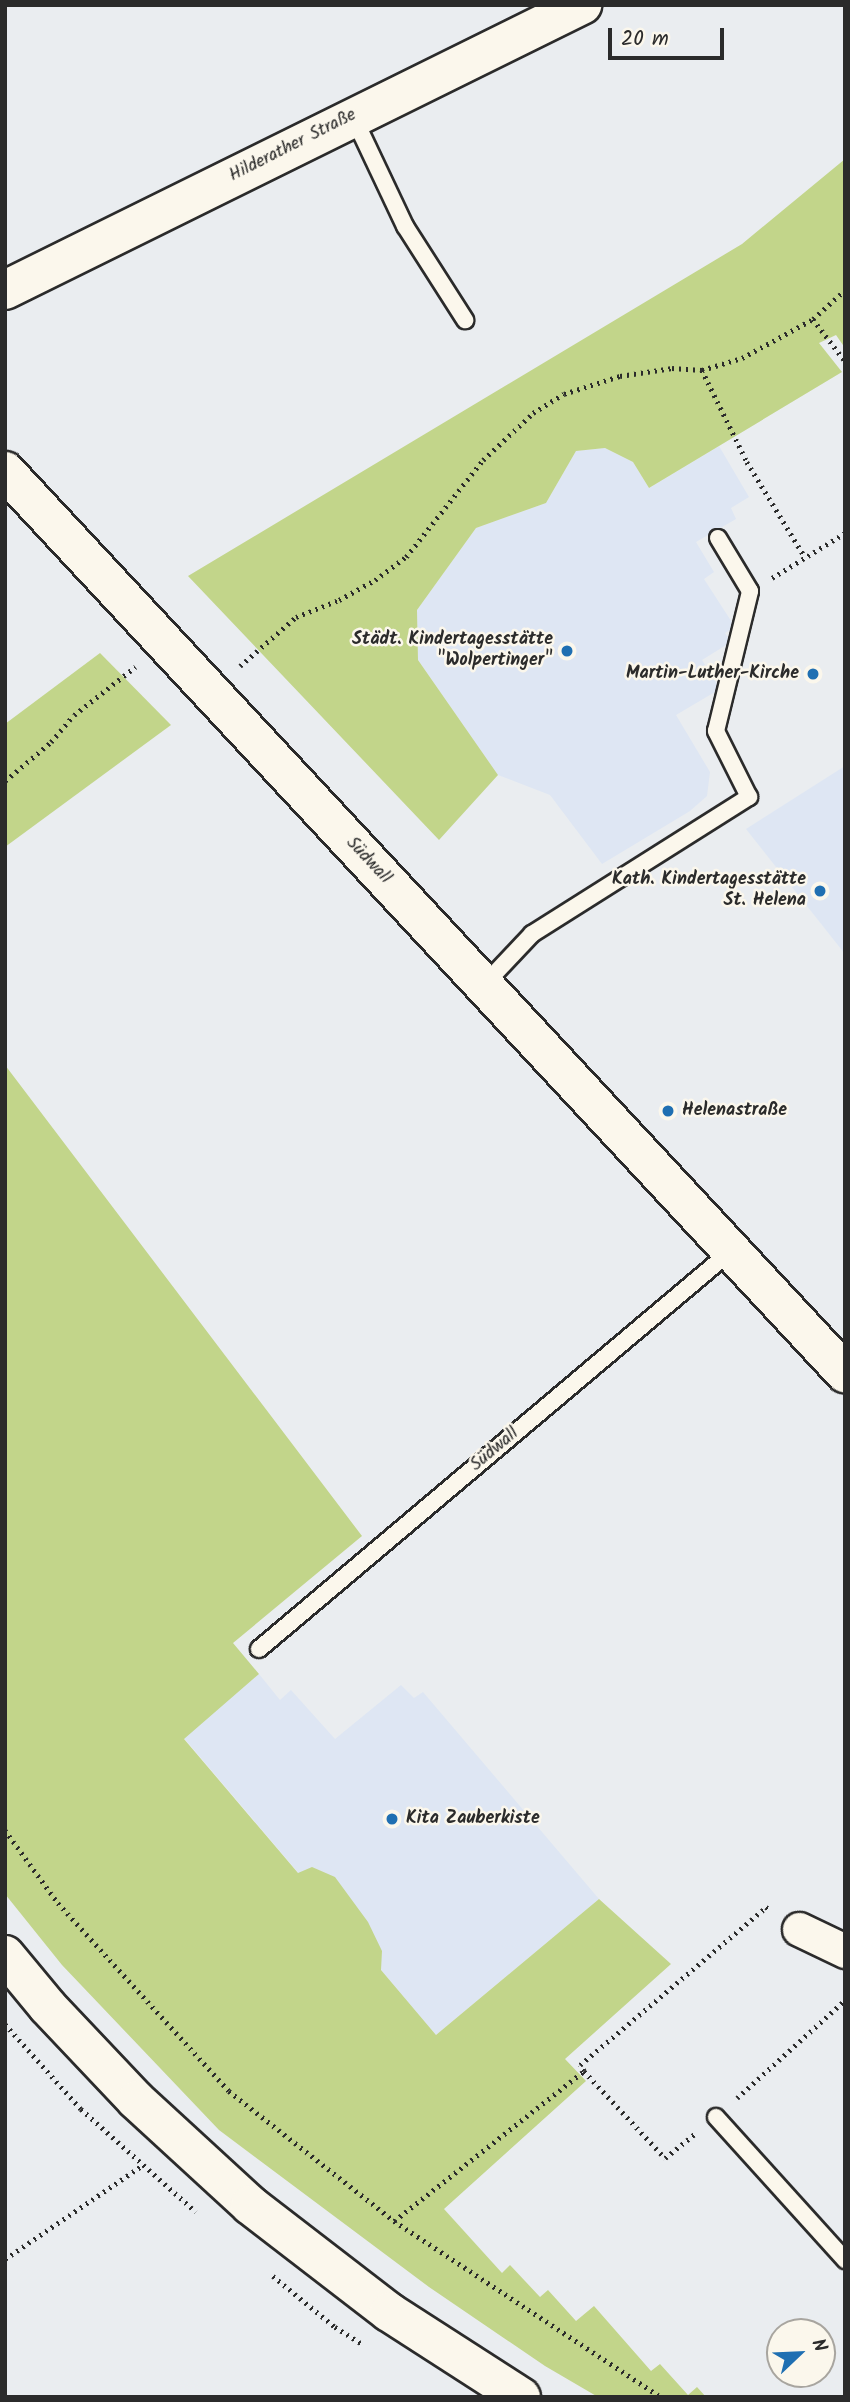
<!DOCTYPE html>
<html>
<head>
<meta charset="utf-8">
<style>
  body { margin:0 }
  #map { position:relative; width:850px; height:2402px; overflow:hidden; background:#eaedf0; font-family:Kalam,sans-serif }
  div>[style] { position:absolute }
  .built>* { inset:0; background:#dee6f3 }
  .green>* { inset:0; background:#c2d58a }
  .path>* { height:4.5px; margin-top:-2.25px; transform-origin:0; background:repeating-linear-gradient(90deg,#2b2b2b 0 2px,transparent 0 7px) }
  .roads { filter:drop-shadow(2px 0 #2b2b2b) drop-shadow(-2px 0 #2b2b2b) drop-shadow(0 2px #2b2b2b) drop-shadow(0 -2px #2b2b2b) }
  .service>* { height:16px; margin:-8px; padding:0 8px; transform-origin:8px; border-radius:8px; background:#fbf7ec }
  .minor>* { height:33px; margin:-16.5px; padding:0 16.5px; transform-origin:16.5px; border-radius:16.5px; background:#fbf7ec }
  .tertiary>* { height:38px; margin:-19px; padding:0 19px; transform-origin:19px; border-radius:19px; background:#fbf7ec }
  .secondary>* { height:38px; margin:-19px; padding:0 19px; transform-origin:19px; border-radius:19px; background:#fbf7ec }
  .dots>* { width:19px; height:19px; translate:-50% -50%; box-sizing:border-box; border:4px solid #fbf7ec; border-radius:50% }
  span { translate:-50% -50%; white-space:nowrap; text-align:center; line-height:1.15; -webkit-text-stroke:5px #fbf7ec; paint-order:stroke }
  .street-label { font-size:18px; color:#2b2b2b }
  .poi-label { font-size:18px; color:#2b2b2b; font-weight:700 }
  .right { translate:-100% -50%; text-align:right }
  .left { translate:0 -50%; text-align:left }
  .frame { position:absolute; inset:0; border:7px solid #2b2b2b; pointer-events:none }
  .north { position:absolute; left:766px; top:2318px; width:70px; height:70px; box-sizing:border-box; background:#fbf7ec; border:2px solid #a8a59f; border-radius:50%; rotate:67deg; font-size:19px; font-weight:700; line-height:28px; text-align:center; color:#2b2b2b }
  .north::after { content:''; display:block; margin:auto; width:24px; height:32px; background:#1f6fb2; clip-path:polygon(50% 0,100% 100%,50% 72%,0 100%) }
  .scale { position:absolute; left:608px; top:28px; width:116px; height:32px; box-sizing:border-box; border:4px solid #2b2b2b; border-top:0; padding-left:9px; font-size:21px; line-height:24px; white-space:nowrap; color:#2b2b2b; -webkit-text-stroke:5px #fbf7ec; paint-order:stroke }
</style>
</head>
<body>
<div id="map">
  <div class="built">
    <div style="clip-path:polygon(719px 446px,749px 497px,731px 508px,736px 519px,696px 542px,714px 572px,704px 579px,735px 627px,725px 633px,731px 642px,702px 660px,720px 689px,676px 715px,710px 772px,707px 796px,690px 811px,602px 864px,550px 795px,498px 775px,418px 660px,417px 610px,476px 528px,546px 503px,576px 451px,605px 448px,633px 462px,649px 488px)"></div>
    <div style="clip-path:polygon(845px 766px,845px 954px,746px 829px)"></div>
    <div style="clip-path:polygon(259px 1674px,280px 1700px,291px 1690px,335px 1739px,401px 1685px,414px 1698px,423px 1692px,599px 1899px,436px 2035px,184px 1738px)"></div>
  </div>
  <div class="green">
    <div style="clip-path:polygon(845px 159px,845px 348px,836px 335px,819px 343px,842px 372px,649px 488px,633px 462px,605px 448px,576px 451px,546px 503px,476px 528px,417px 610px,418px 660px,498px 775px,439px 840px,188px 576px,742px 244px)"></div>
    <div style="clip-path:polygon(100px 653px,171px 725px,5px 847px,5px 724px)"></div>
    <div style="clip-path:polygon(5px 1065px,362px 1536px,233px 1643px,259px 1674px,184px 1739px,298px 1873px,312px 1867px,335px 1877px,368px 1922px,382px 1951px,381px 1970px,436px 2035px,599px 1899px,671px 1964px,565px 2059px,586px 2081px,444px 2209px,502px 2273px,510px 2265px,540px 2297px,548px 2290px,576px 2321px,594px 2306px,651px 2371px,660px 2364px,688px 2395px,697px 2387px,706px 2397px,598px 2397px,545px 2366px,429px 2287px,219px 2130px,62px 1965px,5px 1894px)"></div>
  </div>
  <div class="path">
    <div style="left:813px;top:319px;width:53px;rotate:52.7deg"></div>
    <div style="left:702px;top:370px;width:102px;rotate:63.9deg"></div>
    <div style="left:747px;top:462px;width:111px;rotate:58.6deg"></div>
    <div style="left:772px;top:578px;width:86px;rotate:-31.7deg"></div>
    <div style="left:240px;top:666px;width:74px;rotate:-41.2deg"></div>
    <div style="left:296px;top:617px;width:46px;rotate:-21.6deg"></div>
    <div style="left:339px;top:600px;width:41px;rotate:-29.1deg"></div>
    <div style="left:375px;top:580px;width:39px;rotate:-37deg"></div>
    <div style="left:406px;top:557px;width:124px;rotate:-51.6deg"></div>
    <div style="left:483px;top:460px;width:69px;rotate:-43.2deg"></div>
    <div style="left:533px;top:413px;width:36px;rotate:-32deg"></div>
    <div style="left:564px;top:394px;width:59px;rotate:-17.8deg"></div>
    <div style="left:620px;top:376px;width:53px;rotate:-8.7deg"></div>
    <div style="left:672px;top:368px;width:30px;rotate:4deg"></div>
    <div style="left:702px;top:370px;width:42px;rotate:-16.7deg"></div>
    <div style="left:742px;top:358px;width:81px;rotate:-28.8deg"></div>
    <div style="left:813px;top:319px;width:43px;rotate:-42.2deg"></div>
    <div style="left:5px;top:781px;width:60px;rotate:-40.3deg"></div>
    <div style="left:51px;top:742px;width:35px;rotate:-50deg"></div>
    <div style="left:74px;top:715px;width:78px;rotate:-38.2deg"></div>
    <div style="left:5px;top:1830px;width:90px;rotate:54deg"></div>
    <div style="left:58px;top:1903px;width:254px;rotate:47.7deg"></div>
    <div style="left:229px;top:2091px;width:210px;rotate:38.2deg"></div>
    <div style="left:394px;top:2221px;width:242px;rotate:-38.3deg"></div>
    <div style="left:584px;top:2071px;width:119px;rotate:47deg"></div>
    <div style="left:665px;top:2158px;width:38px;rotate:-39deg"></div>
    <div style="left:5px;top:2024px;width:114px;rotate:48.2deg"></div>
    <div style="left:81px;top:2109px;width:154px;rotate:41.8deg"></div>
    <div style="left:584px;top:2071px;width:7px;rotate:-124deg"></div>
    <div style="left:580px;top:2065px;width:244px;rotate:-40.3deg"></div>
    <div style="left:766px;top:1907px;width:4px;rotate:34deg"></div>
    <div style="left:737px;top:2098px;width:146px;rotate:-42.2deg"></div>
    <div style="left:394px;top:2221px;width:320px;rotate:33.4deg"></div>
    <div style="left:5px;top:2259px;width:167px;rotate:-34.3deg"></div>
    <div style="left:273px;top:2276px;width:80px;rotate:39.4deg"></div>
    <div style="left:335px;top:2327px;width:31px;rotate:32deg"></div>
  </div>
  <div class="roads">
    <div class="service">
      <div style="left:353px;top:116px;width:122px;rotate:64.7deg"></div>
      <div style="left:405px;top:226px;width:112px;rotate:57.4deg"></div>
      <div style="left:484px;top:985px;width:70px;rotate:-46.7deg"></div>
      <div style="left:532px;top:934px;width:257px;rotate:-32.3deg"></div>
      <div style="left:749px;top:797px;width:74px;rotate:-116.6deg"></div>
      <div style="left:716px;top:731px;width:144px;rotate:-76.3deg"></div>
      <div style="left:750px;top:591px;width:62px;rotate:-121.1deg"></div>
      <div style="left:259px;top:1649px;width:617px;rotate:-40.14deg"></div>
      <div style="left:716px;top:2117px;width:193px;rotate:47.9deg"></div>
    </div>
    <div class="minor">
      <div style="left:799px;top:1929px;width:51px;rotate:25.6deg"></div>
    </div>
    <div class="tertiary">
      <div style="left:5px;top:290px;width:644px;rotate:-26.29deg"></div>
      <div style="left:5px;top:471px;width:1233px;rotate:47.04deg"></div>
    </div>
    <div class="secondary">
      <div style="left:5px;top:1955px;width:67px;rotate:50.4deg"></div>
      <div style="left:48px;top:2007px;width:128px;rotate:46.6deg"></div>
      <div style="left:136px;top:2100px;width:155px;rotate:42.6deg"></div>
      <div style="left:250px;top:2205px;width:175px;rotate:37.6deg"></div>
      <div style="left:389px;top:2312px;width:157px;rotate:32.8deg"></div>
    </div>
  </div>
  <div class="dots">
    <div style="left:567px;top:651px;background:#1f6fb2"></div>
    <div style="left:813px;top:674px;background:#1f6fb2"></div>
    <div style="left:820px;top:891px;background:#1f6fb2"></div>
    <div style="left:668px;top:1111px;background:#1f6fb2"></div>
    <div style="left:392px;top:1819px;background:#1f6fb2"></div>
  </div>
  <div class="street-label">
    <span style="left:293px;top:146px;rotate:-27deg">Hilderather Straße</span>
    <span style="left:368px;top:861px;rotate:47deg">Südwall</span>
    <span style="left:495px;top:1450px;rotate:-40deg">Südwall</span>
  </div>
  <div class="poi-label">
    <span class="right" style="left:553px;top:651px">Städt. Kindertagesstätte<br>"Wolpertinger"</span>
    <span class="right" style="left:799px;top:674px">Martin-Luther-Kirche</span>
    <span class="right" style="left:806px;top:891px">Kath. Kindertagesstätte<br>St. Helena</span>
    <span class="left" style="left:682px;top:1111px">Helenastraße</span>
    <span class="left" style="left:406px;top:1819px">Kita Zauberkiste</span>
  </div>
  <div class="frame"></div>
  <div class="north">N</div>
  <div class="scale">20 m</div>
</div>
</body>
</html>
